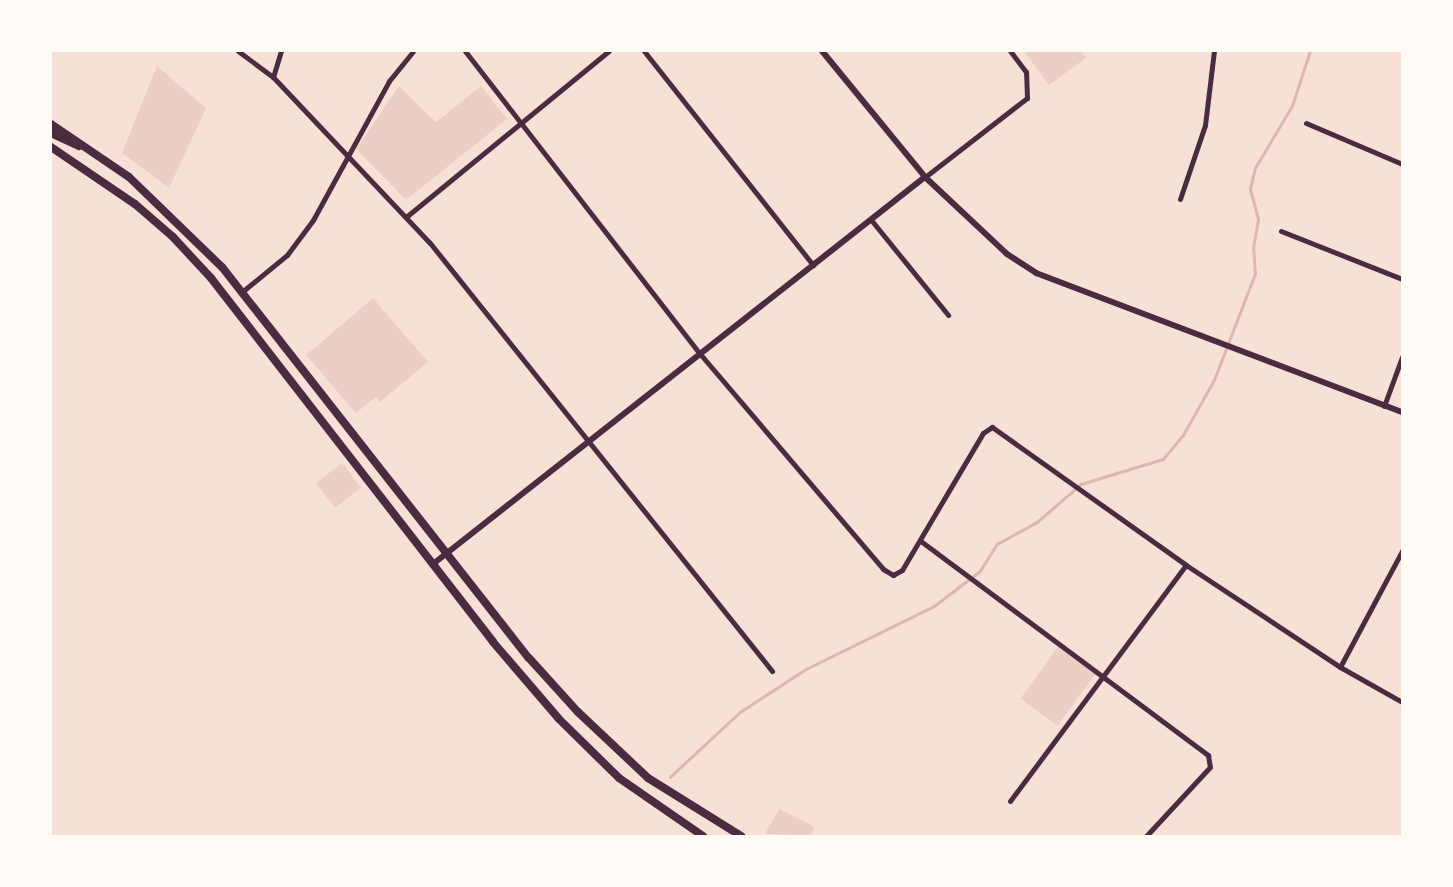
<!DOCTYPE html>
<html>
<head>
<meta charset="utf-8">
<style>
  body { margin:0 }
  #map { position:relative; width:1453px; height:887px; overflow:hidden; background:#f7e1d7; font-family:Lato,sans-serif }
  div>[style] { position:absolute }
  .green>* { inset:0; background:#ebcfc5; transform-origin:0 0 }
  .stream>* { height:2.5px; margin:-1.25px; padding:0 1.25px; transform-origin:1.25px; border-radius:1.25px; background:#dcb8b0 }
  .minor>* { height:5px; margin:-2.5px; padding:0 2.5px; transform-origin:2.5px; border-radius:2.5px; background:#4a2c40 }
  .tertiary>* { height:6px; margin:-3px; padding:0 3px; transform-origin:3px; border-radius:3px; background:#4a2c40 }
  .trunk>* { height:8px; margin:-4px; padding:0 4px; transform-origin:4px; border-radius:4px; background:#4a2c40 }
  span { translate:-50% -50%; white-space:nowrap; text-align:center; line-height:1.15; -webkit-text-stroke:5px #fffaf5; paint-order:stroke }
  .frame { position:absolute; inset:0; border:52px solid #fffaf5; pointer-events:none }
</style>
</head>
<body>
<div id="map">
  <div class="green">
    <div style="clip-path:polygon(1024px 51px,1081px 51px,1086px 58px,1049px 85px)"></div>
    <div style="clip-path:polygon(157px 66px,206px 108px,169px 188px,122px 153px)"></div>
    <div style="clip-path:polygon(399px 86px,436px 122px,481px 86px,507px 119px,406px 200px,356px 149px)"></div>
    <div style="clip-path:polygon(373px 298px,428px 362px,380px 402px,376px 397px,356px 413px,306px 355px)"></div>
    <div style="left:342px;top:463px;width:31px;height:33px;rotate:52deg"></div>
    <div style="left:1058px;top:647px;width:46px;height:64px;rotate:36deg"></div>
    <div style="clip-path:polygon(779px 809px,815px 827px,810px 836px,765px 834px)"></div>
  </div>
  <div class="stream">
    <div style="left:670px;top:777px;width:96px;rotate:-42.9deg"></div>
    <div style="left:740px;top:712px;width:79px;rotate:-33.1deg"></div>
    <div style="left:806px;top:669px;width:143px;rotate:-26.2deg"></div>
    <div style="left:934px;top:606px;width:58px;rotate:-37.3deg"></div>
    <div style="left:980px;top:571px;width:32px;rotate:-58deg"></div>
    <div style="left:997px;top:544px;width:46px;rotate:-28.8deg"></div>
    <div style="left:1037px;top:522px;width:58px;rotate:-40.8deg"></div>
    <div style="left:1081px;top:484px;width:86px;rotate:-17deg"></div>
    <div style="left:1163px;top:459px;width:31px;rotate:-50deg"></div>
    <div style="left:1183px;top:435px;width:63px;rotate:-60.6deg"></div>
    <div style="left:1214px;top:380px;width:114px;rotate:-68.9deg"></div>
    <div style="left:1255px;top:274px;width:26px;rotate:-94deg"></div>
    <div style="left:1253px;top:248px;width:29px;rotate:-80deg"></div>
    <div style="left:1258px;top:219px;width:31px;rotate:-105deg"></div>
    <div style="left:1250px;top:189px;width:22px;rotate:-77deg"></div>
    <div style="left:1255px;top:168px;width:72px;rotate:-59.2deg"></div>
    <div style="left:1292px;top:106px;width:58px;rotate:-71.9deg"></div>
  </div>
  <div class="minor">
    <div style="left:238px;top:51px;width:44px;rotate:36.6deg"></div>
    <div style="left:273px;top:77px;width:228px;rotate:46.6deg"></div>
    <div style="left:430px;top:243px;width:548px;rotate:51.37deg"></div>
    <div style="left:465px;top:51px;width:385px;rotate:52.2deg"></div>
    <div style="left:701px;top:355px;width:281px;rotate:49.6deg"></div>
    <div style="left:883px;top:569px;width:12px;rotate:31deg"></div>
    <div style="left:893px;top:575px;width:10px;rotate:-29deg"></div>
    <div style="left:902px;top:570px;width:159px;rotate:-59.4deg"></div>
    <div style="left:983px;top:433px;width:11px;rotate:-34deg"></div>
    <div style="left:992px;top:427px;width:238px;rotate:35.4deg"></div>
    <div style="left:1186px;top:565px;width:185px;rotate:33.5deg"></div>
    <div style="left:1340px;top:667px;width:71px;rotate:29.4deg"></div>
    <div style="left:644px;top:51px;width:273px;rotate:51.7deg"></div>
    <div style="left:273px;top:77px;width:27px;rotate:-73deg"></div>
    <div style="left:1306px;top:123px;width:104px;rotate:23.1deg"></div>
    <div style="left:925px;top:177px;width:129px;rotate:-37.8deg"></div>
    <div style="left:1027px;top:98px;width:26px;rotate:-92deg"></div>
    <div style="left:1026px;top:72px;width:26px;rotate:-127deg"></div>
    <div style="left:1180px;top:199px;width:78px;rotate:-71.3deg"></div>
    <div style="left:1205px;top:125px;width:75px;rotate:-83.1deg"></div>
    <div style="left:406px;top:217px;width:262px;rotate:-39.3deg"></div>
    <div style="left:872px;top:221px;width:121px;rotate:51deg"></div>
    <div style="left:1281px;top:231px;width:130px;rotate:21.6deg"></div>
    <div style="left:243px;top:291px;width:57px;rotate:-39.3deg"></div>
    <div style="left:287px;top:255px;width:44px;rotate:-53.4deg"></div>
    <div style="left:313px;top:220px;width:158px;rotate:-61.3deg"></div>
    <div style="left:389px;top:81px;width:38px;rotate:-51deg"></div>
    <div style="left:1384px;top:406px;width:52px;rotate:-69.8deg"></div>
    <div style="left:922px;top:542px;width:357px;rotate:36.7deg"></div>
    <div style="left:1208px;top:755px;width:12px;rotate:81deg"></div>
    <div style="left:1210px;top:767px;width:94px;rotate:132.8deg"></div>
    <div style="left:1340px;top:667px;width:132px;rotate:-61.9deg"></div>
    <div style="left:1010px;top:801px;width:294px;rotate:-53.3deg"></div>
  </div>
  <div class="tertiary">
    <div style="left:822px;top:51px;width:163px;rotate:50.7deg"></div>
    <div style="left:925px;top:177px;width:112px;rotate:43.2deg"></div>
    <div style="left:1007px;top:254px;width:35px;rotate:33deg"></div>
    <div style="left:1036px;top:273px;width:392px;rotate:20.8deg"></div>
    <div style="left:433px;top:564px;width:626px;rotate:-38.19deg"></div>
  </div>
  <div class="trunk">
    <div style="left:51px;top:124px;width:94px;rotate:34.2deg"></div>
    <div style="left:129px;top:177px;width:129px;rotate:44.1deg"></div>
    <div style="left:222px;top:267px;width:497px;rotate:51.9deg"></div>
    <div style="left:529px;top:658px;width:73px;rotate:47.8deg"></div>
    <div style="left:578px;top:712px;width:96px;rotate:43.3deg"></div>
    <div style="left:648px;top:778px;width:110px;rotate:31.9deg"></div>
    <div style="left:51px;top:133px;width:31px;rotate:25deg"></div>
    <div style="left:51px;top:147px;width:102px;rotate:34.2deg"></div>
    <div style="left:135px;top:204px;width:50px;rotate:41deg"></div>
    <div style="left:173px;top:237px;width:56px;rotate:47.2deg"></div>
    <div style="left:211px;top:278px;width:460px;rotate:52.2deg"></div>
    <div style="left:493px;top:642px;width:101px;rotate:49.4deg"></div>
    <div style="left:559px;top:719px;width:84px;rotate:44.5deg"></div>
    <div style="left:619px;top:778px;width:102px;rotate:34.6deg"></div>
  </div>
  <div class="frame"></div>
</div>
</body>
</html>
